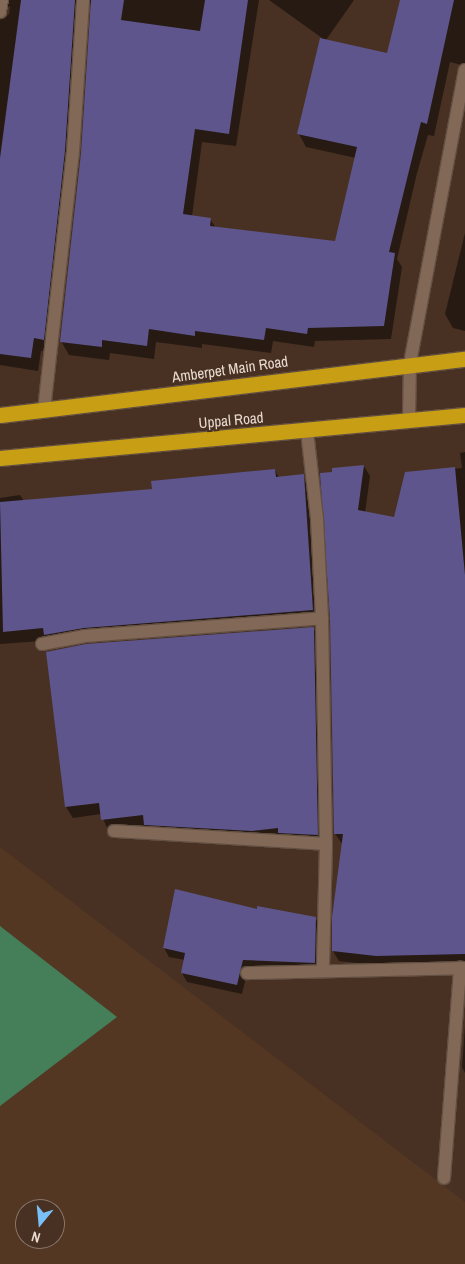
<!DOCTYPE html>
<html>
<head>
<meta charset="utf-8">
<style>
  body { margin:0 }
  #map { position:relative; width:465px; height:1264px; overflow:hidden; background:#483122; font-family:"Archivo Narrow",sans-serif }
  div>[style] { position:absolute }
  .built>* { inset:0; background:#533723 }
  .forest>* { inset:0; background:#447f59 }
  .shadow>* { inset:0; background:#0007 }
  .building>* { inset:0; background:#5d558b }
  .roads { filter:drop-shadow(1px 0 #624f41) drop-shadow(-1px 0 #624f41) drop-shadow(0 1px #624f41) drop-shadow(0 -1px #624f41) }
  .minor>* { height:12px; margin:-6px; padding:0 6px; transform-origin:6px; border-radius:6px; background:#826857 }
  .highway>* { height:15px; margin:-7.5px; padding:0 7.5px; transform-origin:7.5px; border-radius:7.5px; background:#c89f14 }
  span { translate:-50% -50%; white-space:nowrap; text-align:center; line-height:1.15; -webkit-text-stroke:4px #483122; paint-order:stroke }
  .street-label { font-size:15px; color:#e9dad0 }
  .north { position:absolute; left:15px; top:1199px; width:50px; height:50px; box-sizing:border-box; background:#483122; border:1px solid #887568; border-radius:50%; rotate:197deg; font-size:14px; font-weight:700; line-height:20px; text-align:center; color:#e9dad0 }
  .north::after { content:''; display:block; margin:auto; width:18px; height:22px; background:#79bff8; clip-path:polygon(50% 0,100% 100%,50% 72%,0 100%) }
</style>
</head>
<body>
<div id="map">
  <div class="built">
    <div style="clip-path:polygon(evenodd,0 847px,465px 1202px,465px 1264px,0 1264px,0 847px,25px 1209px,55px 1209px,55px 1239px,25px 1239px,25px 1209px)"></div>
  </div>
  <div class="forest">
    <div style="clip-path:polygon(0 926px,117px 1017px,0 1106px)"></div>
  </div>
  <div class="shadow">
    <div style="clip-path:polygon(evenodd,0 0,259px 0,236px 146px,202px 142px,192px 216px,210px 219px,216px 228px,336px 242px,356px 158px,306px 147px,299px 134px,322px 38px,269px 0,354px 0,326px 40px,388px 55px,401px 0,465px 0,465px 66px,450px 62px,434px 136px,428px 135px,417px 173px,397px 259px,402px 267px,391px 339px,315px 341px,314px 347px,273px 341px,271px 353px,202px 344px,202px 348px,156px 342px,154px 359px,110px 353px,109px 360px,69px 355px,61px 341px,82px 153px,92px 3px,82px 13px,51px 352px,41px 351px,38px 371px,0 365px,0 0,10px 6px,9px 14px,0 20px,1px 12px,10px 6px)"></div>
    <div style="clip-path:polygon(465px 233px,465px 331px,453px 328px,445px 314px)"></div>
    <div style="clip-path:polygon(465px 452px,465px 965px,382px 966px,339px 961px,333px 951px,343px 845px,335px 834px,331px 618px,364px 466px,370px 476px,365px 513px,395px 519px,406px 473px,462px 468px,460px 453px)"></div>
    <div style="clip-path:polygon(275px 470px,279px 478px,303px 476px,309px 486px,319px 621px,0 644px,0 498px,20px 495px,24px 501px,154px 490px)"></div>
    <div style="clip-path:polygon(313px 628px,320px 639px,323px 845px,151px 835px,146px 826px,108px 830px,101px 814px,73px 818px,66px 807px,47px 653px)"></div>
    <div style="clip-path:polygon(258px 910px,315px 918px,321px 927px,320px 972px,248px 969px,242px 994px,187px 982px,182px 973px,185px 960px,169px 957px,164px 948px)"></div>
    <div style="clip-path:polygon(465px 1026px,465px 1073px,462px 1067px)"></div>
  </div>
  <div class="building">
    <div style="clip-path:polygon(21px 0,75px 0,65px 151px,44px 340px,34px 338px,31px 358px,0 354px,0 158px)"></div>
    <div style="clip-path:polygon(91px 0,124px 0,121px 20px,200px 31px,205px 0,248px 0,229px 134px,195px 129px,183px 214px,211px 218px,210px 226px,335px 241px,357px 147px,297px 134px,320px 38px,387px 53px,400px 0,454px 0,427px 124px,421px 122px,389px 252px,395px 253px,384px 326px,308px 328px,307px 334px,266px 328px,264px 340px,195px 331px,195px 336px,149px 329px,147px 346px,102px 340px,102px 347px,60px 342px,81px 153px)"></div>
    <div style="clip-path:polygon(364px 465px,358px 510px,394px 517px,405px 472px,455px 467px,465px 575px,465px 954px,376px 956px,332px 951px,332px 917px,343px 834px,334px 834px,330px 618px,320px 473px,332px 472px,332px 468px)"></div>
    <div style="clip-path:polygon(275px 469px,276px 477px,304px 474px,313px 610px,84px 628px,44px 635px,43px 628px,3px 632px,0 502px,152px 489px,151px 481px)"></div>
    <div style="clip-path:polygon(314px 627px,318px 835px,278px 833px,278px 828px,252px 831px,144px 825px,143px 815px,101px 820px,99px 803px,65px 807px,46px 652px,86px 644px)"></div>
    <div style="clip-path:polygon(175px 889px,257px 909px,257px 906px,316px 917px,315px 963px,243px 960px,237px 985px,181px 973px,185px 953px,163px 948px)"></div>
  </div>
  <div class="roads">
    <div class="minor">
      <div style="left:0;top:12px;width:12px;rotate:-81deg"></div>
      <div style="left:44px;top:410px;width:260px;rotate:-83.6deg"></div>
      <div style="left:73px;top:152px;width:152px;rotate:-86.2deg"></div>
      <div style="left:409px;top:419px;width:56px;rotate:-89deg"></div>
      <div style="left:410px;top:363px;width:298px;rotate:-79.4deg"></div>
      <div style="left:307px;top:431px;width:89px;rotate:83.5deg"></div>
      <div style="left:317px;top:519px;width:99px;rotate:87.1deg"></div>
      <div style="left:322px;top:618px;width:226px;rotate:89deg"></div>
      <div style="left:326px;top:844px;width:127px;rotate:91.4deg"></div>
      <div style="left:42px;top:644px;width:44px;rotate:-10.5deg"></div>
      <div style="left:85px;top:636px;width:238px;rotate:-4.3deg"></div>
      <div style="left:114px;top:831px;width:212px;rotate:3.5deg"></div>
      <div style="left:247px;top:973px;width:218px;rotate:-1.3deg"></div>
      <div style="left:444px;top:1178px;width:211px;rotate:-85.6deg"></div>
    </div>
    <div class="highway">
      <div style="left:0;top:415px;width:468px;rotate:-6.9deg"></div>
      <div style="left:0;top:458px;width:467px;rotate:-5.3deg"></div>
    </div>
  </div>
  <div class="street-label">
    <span style="left:230px;top:369px;rotate:-8deg">Amberpet Main Road</span>
    <span style="left:231px;top:420px;rotate:-5deg">Uppal Road</span>
  </div>
  <div class="north">N</div>
</div>
</body>
</html>
